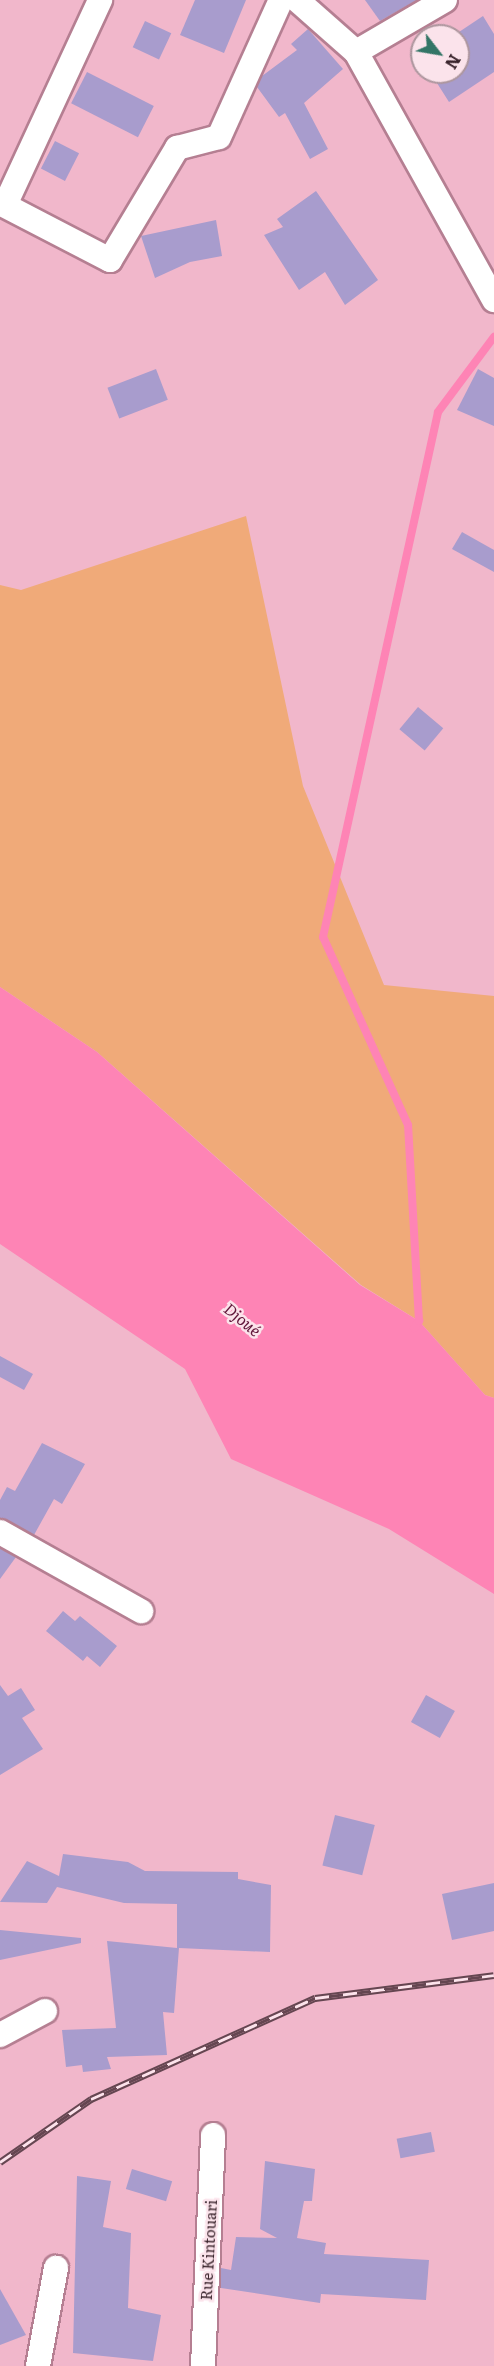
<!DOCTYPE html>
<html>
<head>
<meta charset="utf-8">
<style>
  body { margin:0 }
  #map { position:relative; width:494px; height:2366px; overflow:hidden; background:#f1b7cb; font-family:Literata,serif }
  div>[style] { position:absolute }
  .green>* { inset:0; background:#f0aa79 }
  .water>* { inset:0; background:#fe84b5 }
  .stream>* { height:8px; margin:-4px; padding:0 4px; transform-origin:4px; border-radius:4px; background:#fe84b5 }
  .building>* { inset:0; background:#a89ccd; transform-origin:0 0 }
  .roads { filter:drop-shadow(2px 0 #b57f92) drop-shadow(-2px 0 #b57f92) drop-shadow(0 2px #b57f92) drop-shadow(0 -2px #b57f92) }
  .street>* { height:24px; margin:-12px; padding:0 12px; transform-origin:12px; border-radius:12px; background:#fff }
  .rail>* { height:7px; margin-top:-3.5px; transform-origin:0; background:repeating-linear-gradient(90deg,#fbe3eb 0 14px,#654651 0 28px); box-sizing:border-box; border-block:2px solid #654651 }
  span { translate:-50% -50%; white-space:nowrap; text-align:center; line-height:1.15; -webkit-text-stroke:5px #fbe3eb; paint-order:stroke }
  .street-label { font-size:15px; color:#38222a }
  .water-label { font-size:16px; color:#61163a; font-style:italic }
  .north { position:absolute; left:410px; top:24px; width:60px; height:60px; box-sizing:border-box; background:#fbe3eb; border:2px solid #ad969e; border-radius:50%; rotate:121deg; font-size:16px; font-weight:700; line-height:24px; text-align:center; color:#38222a }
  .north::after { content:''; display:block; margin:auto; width:21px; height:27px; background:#337566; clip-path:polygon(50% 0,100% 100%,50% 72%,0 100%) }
</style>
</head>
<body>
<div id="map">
  <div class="green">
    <div style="clip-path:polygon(246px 516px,303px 786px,384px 985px,494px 996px,494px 1398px,485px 1395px,419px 1321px,361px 1285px,97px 1052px,0 987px,0 585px,21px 590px)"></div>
  </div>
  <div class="water">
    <div style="clip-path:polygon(0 987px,97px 1052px,360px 1285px,419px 1321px,485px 1395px,494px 1398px,494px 1594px,389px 1529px,231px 1459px,185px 1369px,0 1244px)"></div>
  </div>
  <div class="stream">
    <div style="left:414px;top:1328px;width:9px;rotate:-54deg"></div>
    <div style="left:419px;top:1321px;width:196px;rotate:-93.2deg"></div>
    <div style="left:408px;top:1125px;width:206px;rotate:-114.3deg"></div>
    <div style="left:323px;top:937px;width:537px;rotate:-77.64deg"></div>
    <div style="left:438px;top:412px;width:94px;rotate:-53.3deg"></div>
  </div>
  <div class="building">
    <div style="clip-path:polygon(195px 0,246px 0,224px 53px,180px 35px)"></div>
    <div style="clip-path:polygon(365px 0,417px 0,380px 21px)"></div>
    <div style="clip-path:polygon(483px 16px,494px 34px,494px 72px,449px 102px,430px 72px,458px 72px,458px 36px,453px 36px)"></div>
    <div style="left:145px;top:21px;width:29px;height:29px;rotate:25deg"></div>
    <div style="clip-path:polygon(308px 29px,343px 69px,304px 103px,328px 149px,310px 159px,285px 113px,279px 117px,257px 87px,262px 76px,297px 50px,291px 44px)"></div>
    <div style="left:87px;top:72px;width:75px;height:35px;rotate:27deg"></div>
    <div style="left:55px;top:141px;width:27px;height:31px;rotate:27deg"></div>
    <div style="clip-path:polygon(316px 191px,378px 280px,345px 305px,325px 272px,299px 290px,264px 235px,283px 227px,277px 219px)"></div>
    <div style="clip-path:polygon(216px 220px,222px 256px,190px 262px,155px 278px,141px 236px)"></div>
    <div style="left:156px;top:369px;width:33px;height:52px;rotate:69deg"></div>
    <div style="clip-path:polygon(478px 369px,494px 378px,494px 426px,457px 410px)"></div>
    <div style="clip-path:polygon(462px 532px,494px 550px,494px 572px,452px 549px)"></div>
    <div style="left:418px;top:707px;width:33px;height:29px;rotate:40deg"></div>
    <div style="clip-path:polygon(0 1356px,33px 1374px,24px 1390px,0 1377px)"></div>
    <div style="clip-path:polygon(42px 1443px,85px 1464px,62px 1504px,54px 1499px,34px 1535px,0 1518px,0 1500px,7px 1487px,15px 1491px)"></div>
    <div style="clip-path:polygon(0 1548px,16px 1557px,0 1579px)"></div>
    <div style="clip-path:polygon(63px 1611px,75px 1621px,80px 1616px,117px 1646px,100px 1667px,87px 1656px,83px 1661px,46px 1631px)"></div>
    <div style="clip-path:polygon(0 1685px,8px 1696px,21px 1688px,35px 1710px,22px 1718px,43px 1749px,0 1775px)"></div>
    <div style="left:426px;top:1695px;width:33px;height:31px;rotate:29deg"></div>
    <div style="left:335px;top:1815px;width:41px;height:52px;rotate:14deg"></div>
    <div style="clip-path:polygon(63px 1854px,128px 1862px,145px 1871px,238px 1872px,238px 1879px,271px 1885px,270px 1952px,179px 1948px,174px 2013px,163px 2012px,167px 2055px,107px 2057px,111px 2069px,83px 2072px,82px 2065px,66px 2067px,62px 2030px,116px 2028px,107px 1941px,177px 1948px,177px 1904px,124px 1903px,57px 1887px,47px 1903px,0 1902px,27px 1861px,59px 1876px)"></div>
    <div style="clip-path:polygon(494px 1883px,494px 1931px,452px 1940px,442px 1894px)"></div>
    <div style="clip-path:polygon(0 1930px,81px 1938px,81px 1943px,0 1960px)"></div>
    <div style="left:431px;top:2132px;width:20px;height:35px;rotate:79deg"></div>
    <div style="clip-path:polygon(265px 2161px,315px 2169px,312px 2201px,304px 2201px,297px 2238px,326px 2243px,324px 2254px,429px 2260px,426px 2300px,321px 2294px,320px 2303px,221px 2288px,221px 2268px,231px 2270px,236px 2237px,277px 2238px,260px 2229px)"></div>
    <div style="left:132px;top:2169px;width:42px;height:21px;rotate:17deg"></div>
    <div style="clip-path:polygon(77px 2176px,111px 2181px,103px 2227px,131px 2233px,128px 2308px,161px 2315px,153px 2361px,73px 2353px)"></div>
    <div style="clip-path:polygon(0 2289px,26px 2335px,0 2345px)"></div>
  </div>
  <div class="roads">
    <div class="street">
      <div style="left:297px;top:0;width:79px;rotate:41.4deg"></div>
      <div style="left:356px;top:52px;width:284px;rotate:60.9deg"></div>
      <div style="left:356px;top:52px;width:103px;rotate:-30.3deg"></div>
      <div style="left:0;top:203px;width:124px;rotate:27.4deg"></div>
      <div style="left:110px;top:260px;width:131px;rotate:-59.1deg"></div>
      <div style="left:177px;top:148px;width:43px;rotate:-14.7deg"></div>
      <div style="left:219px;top:137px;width:150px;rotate:-65.7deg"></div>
      <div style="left:5px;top:205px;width:226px;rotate:-65.1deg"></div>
      <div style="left:0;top:1532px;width:162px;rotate:29.3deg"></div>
      <div style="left:0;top:2035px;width:51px;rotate:-28.1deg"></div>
      <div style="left:38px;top:2366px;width:100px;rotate:-79.6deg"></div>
      <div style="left:203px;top:2366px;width:231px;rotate:-87.5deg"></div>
    </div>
  </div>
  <div class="rail">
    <div style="left:0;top:2162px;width:111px;rotate:-34.7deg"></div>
    <div style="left:91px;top:2099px;width:246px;rotate:-24.3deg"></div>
    <div style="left:315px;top:1998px;width:180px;rotate:-7.3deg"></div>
  </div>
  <div class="street-label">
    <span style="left:208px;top:2250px;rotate:-87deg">Rue Kintouari</span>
  </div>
  <div class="water-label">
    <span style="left:243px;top:1319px;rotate:39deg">Djoué</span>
  </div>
  <div class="north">N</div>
</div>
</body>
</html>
